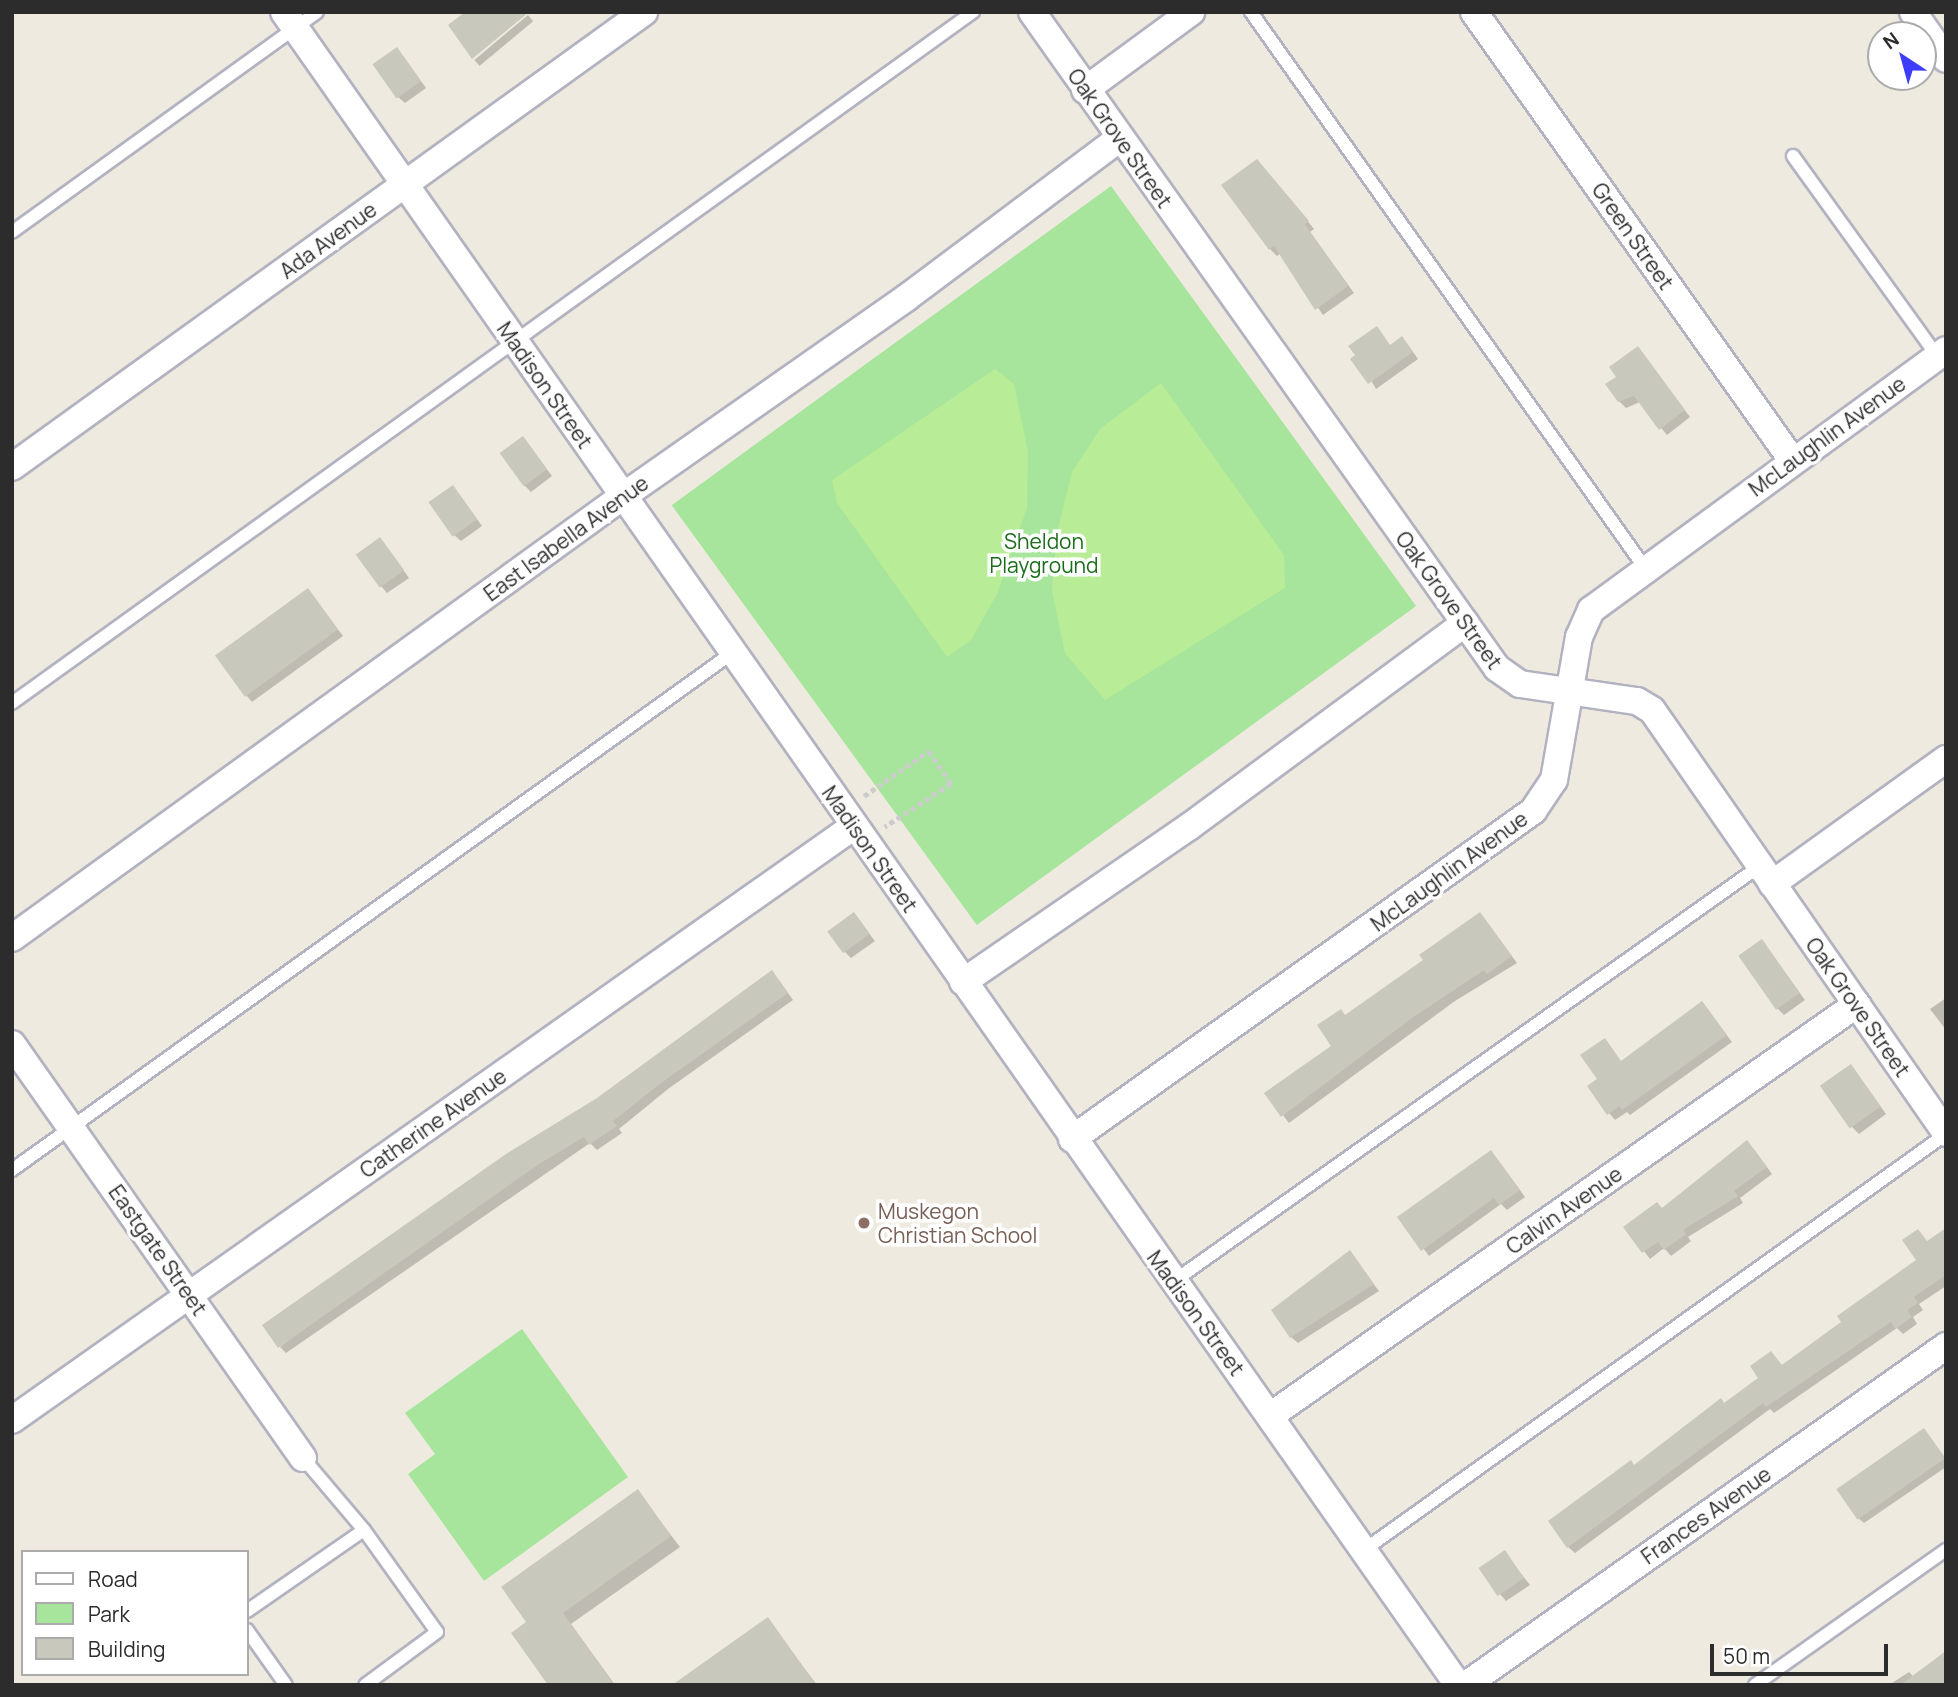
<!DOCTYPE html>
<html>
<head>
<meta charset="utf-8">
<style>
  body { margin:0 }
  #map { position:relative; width:1958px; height:1697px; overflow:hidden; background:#eeeadf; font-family:Manrope,sans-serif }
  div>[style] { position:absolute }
  .green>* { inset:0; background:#a6e59b; transform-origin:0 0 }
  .pitch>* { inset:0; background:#b8ec96 }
  .shadow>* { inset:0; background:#0003; transform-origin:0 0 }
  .building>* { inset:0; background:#c9c8bd; transform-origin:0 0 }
  .path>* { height:4.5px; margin-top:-2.25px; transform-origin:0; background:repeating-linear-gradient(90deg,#ccc 0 5px,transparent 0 8.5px) }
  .roads { filter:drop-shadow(2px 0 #b2b2c0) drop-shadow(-2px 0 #b2b2c0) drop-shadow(0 2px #b2b2c0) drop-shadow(0 -2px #b2b2c0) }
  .lane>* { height:12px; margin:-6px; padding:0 6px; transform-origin:6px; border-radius:6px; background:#fff }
  .street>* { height:26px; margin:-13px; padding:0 13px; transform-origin:13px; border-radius:13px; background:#fff }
  .dots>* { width:19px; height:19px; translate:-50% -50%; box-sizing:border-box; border:4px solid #fff; border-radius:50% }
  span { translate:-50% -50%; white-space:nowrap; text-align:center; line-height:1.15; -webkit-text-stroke:7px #fff; paint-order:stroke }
  .street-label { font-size:21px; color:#2c2c2c }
  .park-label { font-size:21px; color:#1b6c1a }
  .education-label { font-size:21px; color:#785e54 }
  .left { translate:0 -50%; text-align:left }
  .frame { position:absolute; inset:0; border:14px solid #2c2c2c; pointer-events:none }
  .legend { position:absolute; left:21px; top:1550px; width:228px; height:126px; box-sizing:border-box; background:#fff; border:2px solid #ababab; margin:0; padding:9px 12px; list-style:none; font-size:21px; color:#2c2c2c }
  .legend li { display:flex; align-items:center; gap:14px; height:35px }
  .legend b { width:35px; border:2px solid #ababab }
  .north { position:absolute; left:1867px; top:21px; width:70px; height:70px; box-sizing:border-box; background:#fff; border:2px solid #ababab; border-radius:50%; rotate:324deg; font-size:19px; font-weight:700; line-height:28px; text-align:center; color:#2c2c2c }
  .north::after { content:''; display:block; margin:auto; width:24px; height:32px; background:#3e3dfc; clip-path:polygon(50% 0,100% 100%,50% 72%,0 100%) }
  .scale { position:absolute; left:1710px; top:1644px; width:178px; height:32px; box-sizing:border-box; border:4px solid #2c2c2c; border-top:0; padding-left:9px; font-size:21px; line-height:24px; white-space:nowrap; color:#2c2c2c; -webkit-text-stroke:5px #fff; paint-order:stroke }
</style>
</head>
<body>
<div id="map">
  <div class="green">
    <div style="left:1111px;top:186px;width:519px;height:543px;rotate:54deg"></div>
    <div style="clip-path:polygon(522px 1329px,628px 1477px,484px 1581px,408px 1474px,435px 1454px,405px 1413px)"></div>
  </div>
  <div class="pitch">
    <div style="clip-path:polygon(995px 369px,1014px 384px,1028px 452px,1027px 508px,997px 594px,971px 640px,947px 657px,837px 503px,832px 480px)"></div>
    <div style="clip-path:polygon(1161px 383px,1284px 555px,1285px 588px,1105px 700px,1065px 653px,1052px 591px,1057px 532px,1072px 472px,1100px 429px)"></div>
  </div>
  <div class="shadow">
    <div style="left:528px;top:15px;width:8px;height:70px;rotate:50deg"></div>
    <div style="clip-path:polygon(403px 56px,426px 88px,405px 103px,398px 97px)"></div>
    <div style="clip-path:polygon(1263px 167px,1314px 229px,1310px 232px,1354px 293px,1323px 315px,1281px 253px,1277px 256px,1270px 249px,1223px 185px)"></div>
    <div style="clip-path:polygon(1408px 345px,1418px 359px,1376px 389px,1357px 356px)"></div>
    <div style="clip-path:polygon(1638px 348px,1690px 417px,1667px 435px,1640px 402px,1626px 408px,1619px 401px,1619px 377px)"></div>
    <div style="clip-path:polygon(523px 438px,552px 476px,531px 492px,524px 485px)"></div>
    <div style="clip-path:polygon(459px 494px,482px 526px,461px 541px,454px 535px)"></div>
    <div style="clip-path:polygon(386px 546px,409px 578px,387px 593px,381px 586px)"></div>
    <div style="clip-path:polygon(308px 590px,343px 636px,252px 702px,246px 695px)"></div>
    <div style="clip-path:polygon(854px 914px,875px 941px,851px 958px,845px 952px)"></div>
    <div style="clip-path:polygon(1480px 914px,1517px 963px,1455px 1001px,1289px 1123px,1267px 1094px,1334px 1046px,1341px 1011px,1346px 1016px,1425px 960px)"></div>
    <div style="clip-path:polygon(1762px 942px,1805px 1000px,1784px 1015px,1778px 1009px)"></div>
    <div style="clip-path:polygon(778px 979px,793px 1000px,668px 1089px,619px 1129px,622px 1133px,597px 1150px,590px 1143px,286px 1353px,280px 1347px,598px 1099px)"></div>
    <div style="clip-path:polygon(1946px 998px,1946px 1030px,1930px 1009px)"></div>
    <div style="clip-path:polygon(1702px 1003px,1732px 1042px,1630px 1115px,1627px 1112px,1615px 1120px,1609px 1113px,1599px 1079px,1604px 1040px,1622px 1063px)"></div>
    <div style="clip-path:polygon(1851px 1066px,1886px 1114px,1859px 1134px,1852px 1127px)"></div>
    <div style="clip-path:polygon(1753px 1148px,1772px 1174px,1740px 1198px,1743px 1203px,1688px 1237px,1691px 1241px,1671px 1256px,1664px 1248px,1650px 1259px,1626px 1228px,1662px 1210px)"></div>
    <div style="clip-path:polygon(1497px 1159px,1525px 1197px,1507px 1210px,1501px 1204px,1429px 1256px,1400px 1217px)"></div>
    <div style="clip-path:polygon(1946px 1230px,1946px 1286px,1919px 1304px,1923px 1310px,1913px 1317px,1917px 1324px,1903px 1334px,1897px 1328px,1774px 1413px,1770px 1409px,1575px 1553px,1568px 1547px,1635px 1467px,1844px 1322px,1919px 1260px,1918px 1231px,1928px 1243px)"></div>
    <div style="clip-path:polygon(1350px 1253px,1379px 1291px,1298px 1343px,1291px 1337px)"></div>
    <div style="clip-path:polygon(1930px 1437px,1946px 1459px,1946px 1467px,1864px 1523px,1857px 1517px)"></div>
    <div style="clip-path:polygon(638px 1492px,680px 1547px,571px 1624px,615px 1685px,550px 1685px,528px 1622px)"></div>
    <div style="clip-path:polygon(1504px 1552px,1530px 1585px,1506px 1601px,1500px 1594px)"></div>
    <div style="clip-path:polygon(767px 1619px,817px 1685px,675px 1685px)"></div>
    <div style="clip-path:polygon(1946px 1651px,1946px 1685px,1889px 1685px,1909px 1672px,1914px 1677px)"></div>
  </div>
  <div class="building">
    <div style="clip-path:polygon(465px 12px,529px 12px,472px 59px,448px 25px)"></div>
    <div style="left:397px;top:47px;width:42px;height:30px;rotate:55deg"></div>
    <div style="clip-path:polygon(1257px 159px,1309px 221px,1305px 224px,1348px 286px,1315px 310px,1274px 246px,1269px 250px,1221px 185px)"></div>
    <div style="clip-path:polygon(1377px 326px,1390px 345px,1402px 336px,1413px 352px,1368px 384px,1350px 359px,1355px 355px,1348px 346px)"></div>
    <div style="clip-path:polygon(1638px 346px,1685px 410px,1659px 430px,1634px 396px,1618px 402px,1605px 384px,1616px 377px,1609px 367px)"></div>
    <div style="left:523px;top:436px;width:41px;height:29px;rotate:54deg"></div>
    <div style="left:453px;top:485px;width:42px;height:30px;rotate:55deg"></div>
    <div style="left:380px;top:537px;width:41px;height:30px;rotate:54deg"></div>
    <div style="left:308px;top:588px;width:51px;height:115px;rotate:54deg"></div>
    <div style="left:854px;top:912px;width:27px;height:33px;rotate:54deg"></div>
    <div style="clip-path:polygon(1480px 912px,1512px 956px,1487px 974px,1484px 970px,1412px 1018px,1281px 1117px,1264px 1093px,1331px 1046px,1317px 1025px,1341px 1009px,1345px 1015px,1423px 960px,1419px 955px)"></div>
    <div style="left:1762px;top:939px;width:66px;height:29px;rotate:55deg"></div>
    <div style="clip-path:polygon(772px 970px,788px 993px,661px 1083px,613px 1121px,617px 1126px,589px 1145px,584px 1137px,539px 1164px,278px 1348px,262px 1325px,506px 1154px,597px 1098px)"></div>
    <div style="clip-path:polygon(1702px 1001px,1727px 1035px,1622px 1110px,1620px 1106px,1607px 1115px,1587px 1086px,1597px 1079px,1580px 1055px,1605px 1038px,1621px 1061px)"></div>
    <div style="left:1851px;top:1064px;width:52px;height:38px;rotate:55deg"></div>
    <div style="clip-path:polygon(1747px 1140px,1767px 1167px,1734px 1191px,1738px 1196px,1683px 1230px,1686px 1234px,1664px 1250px,1658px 1242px,1642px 1253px,1623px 1227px,1657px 1202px,1662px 1208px)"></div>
    <div style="clip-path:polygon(1491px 1150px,1520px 1190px,1499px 1205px,1494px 1198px,1421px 1251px,1397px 1217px)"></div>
    <div style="clip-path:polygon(1946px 1228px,1946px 1275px,1914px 1297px,1918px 1303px,1907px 1310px,1912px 1317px,1895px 1329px,1891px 1322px,1766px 1407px,1763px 1403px,1567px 1548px,1548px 1521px,1631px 1460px,1634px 1465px,1721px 1398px,1724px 1403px,1758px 1378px,1750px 1366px,1771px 1351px,1782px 1365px,1841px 1322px,1837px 1316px,1916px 1260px,1902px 1240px,1918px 1229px,1927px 1241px)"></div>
    <div style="clip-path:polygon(1350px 1250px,1374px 1284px,1290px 1338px,1271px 1310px)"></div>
    <div style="left:1924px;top:1428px;width:37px;height:107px;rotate:55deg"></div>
    <div style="clip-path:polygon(638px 1489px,671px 1536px,563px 1613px,614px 1685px,548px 1685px,511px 1633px,526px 1622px,501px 1587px)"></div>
    <div style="left:1505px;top:1550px;width:34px;height:32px;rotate:56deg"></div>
    <div style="clip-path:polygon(768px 1617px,816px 1685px,672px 1685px)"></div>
    <div style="clip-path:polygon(1946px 1651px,1946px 1685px,1900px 1685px)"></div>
  </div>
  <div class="path">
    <div style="left:864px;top:796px;width:79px;rotate:-34.7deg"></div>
    <div style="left:929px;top:751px;width:40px;rotate:56deg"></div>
    <div style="left:951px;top:784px;width:79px;rotate:146.9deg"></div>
  </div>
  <div class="roads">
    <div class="lane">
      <div style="left:1251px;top:12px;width:681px;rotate:54.68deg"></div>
      <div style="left:1793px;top:156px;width:246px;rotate:54.2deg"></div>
      <div style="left:12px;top:232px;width:376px;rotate:-35.8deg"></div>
      <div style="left:12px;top:703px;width:1184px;rotate:-35.72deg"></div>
      <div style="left:12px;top:1170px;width:886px;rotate:-35.68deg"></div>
      <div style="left:1174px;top:1281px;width:718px;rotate:-35.31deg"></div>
      <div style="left:303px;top:1458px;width:94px;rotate:49.7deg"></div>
      <div style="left:364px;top:1530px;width:125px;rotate:54.4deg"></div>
      <div style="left:437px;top:1632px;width:89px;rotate:143.6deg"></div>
      <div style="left:1364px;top:1550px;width:715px;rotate:-35.56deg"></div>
      <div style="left:247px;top:1611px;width:142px;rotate:-34.7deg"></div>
      <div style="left:247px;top:1630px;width:67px;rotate:54.7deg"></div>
      <div style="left:1755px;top:1685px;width:234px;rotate:-35.3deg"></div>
    </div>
    <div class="street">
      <div style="left:284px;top:12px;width:2044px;rotate:54.94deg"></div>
      <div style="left:1032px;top:12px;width:804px;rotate:54.67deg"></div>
      <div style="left:1497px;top:668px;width:28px;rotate:35deg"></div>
      <div style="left:1520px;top:684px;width:118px;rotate:8.3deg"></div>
      <div style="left:1637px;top:701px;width:17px;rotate:31deg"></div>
      <div style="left:1652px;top:710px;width:515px;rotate:55.2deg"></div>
      <div style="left:1474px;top:12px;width:549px;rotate:54.63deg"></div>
      <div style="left:1913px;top:12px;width:57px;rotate:54.9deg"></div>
      <div style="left:1085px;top:90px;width:132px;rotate:-36.3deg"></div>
      <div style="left:12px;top:467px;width:779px;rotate:-35.75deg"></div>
      <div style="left:1772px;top:884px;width:214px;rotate:-35.7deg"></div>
      <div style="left:12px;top:938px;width:753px;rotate:-35.87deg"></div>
      <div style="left:622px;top:497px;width:347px;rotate:-35deg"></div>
      <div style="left:906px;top:298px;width:267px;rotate:-36.8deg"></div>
      <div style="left:963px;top:982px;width:275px;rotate:-34.5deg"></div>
      <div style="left:1190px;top:826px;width:342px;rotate:-36.4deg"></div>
      <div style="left:12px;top:1044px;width:506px;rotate:54.9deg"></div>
      <div style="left:1072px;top:1139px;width:566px;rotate:-35.43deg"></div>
      <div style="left:1533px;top:811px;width:37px;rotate:-56deg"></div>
      <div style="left:1554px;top:780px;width:145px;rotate:-80.1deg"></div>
      <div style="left:1579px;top:637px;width:30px;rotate:-66deg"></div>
      <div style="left:1591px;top:610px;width:440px;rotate:-36.2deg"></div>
      <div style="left:1270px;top:1416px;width:717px;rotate:-35.06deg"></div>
      <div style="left:12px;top:1420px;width:1030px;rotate:-35.2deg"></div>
      <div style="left:1466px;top:1685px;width:588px;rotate:-35.23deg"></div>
    </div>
  </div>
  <div class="dots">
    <div style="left:864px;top:1223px;background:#8d6e63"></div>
  </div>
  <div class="street-label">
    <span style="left:1120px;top:138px;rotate:55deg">Oak Grove Street</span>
    <span style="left:1633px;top:236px;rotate:55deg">Green Street</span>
    <span style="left:328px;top:240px;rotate:-36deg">Ada Avenue</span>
    <span style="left:545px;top:385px;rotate:55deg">Madison Street</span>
    <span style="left:1827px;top:436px;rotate:-36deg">McLaughlin Avenue</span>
    <span style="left:566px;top:538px;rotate:-36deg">East Isabella Avenue</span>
    <span style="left:1449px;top:600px;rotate:54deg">Oak Grove Street</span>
    <span style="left:870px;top:849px;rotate:55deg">Madison Street</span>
    <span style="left:1449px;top:871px;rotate:-36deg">McLaughlin Avenue</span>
    <span style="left:1858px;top:1007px;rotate:55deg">Oak Grove Street</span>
    <span style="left:433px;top:1123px;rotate:-35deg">Catherine Avenue</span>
    <span style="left:1564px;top:1210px;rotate:-35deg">Calvin Avenue</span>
    <span style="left:158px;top:1250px;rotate:55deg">Eastgate Street</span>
    <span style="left:1196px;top:1313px;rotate:54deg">Madison Street</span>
    <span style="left:1706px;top:1515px;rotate:-35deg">Frances Avenue</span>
  </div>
  <div class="park-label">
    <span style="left:1044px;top:553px">Sheldon<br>Playground</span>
  </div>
  <div class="education-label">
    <span class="left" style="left:878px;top:1223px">Muskegon<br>Christian School</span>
  </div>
  <div class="frame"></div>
  <ul class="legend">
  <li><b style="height:9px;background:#fff"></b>Road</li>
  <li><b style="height:19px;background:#a6e59b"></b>Park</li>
  <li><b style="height:19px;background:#c9c8bd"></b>Building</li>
  </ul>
  <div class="north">N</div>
  <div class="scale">50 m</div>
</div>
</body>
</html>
